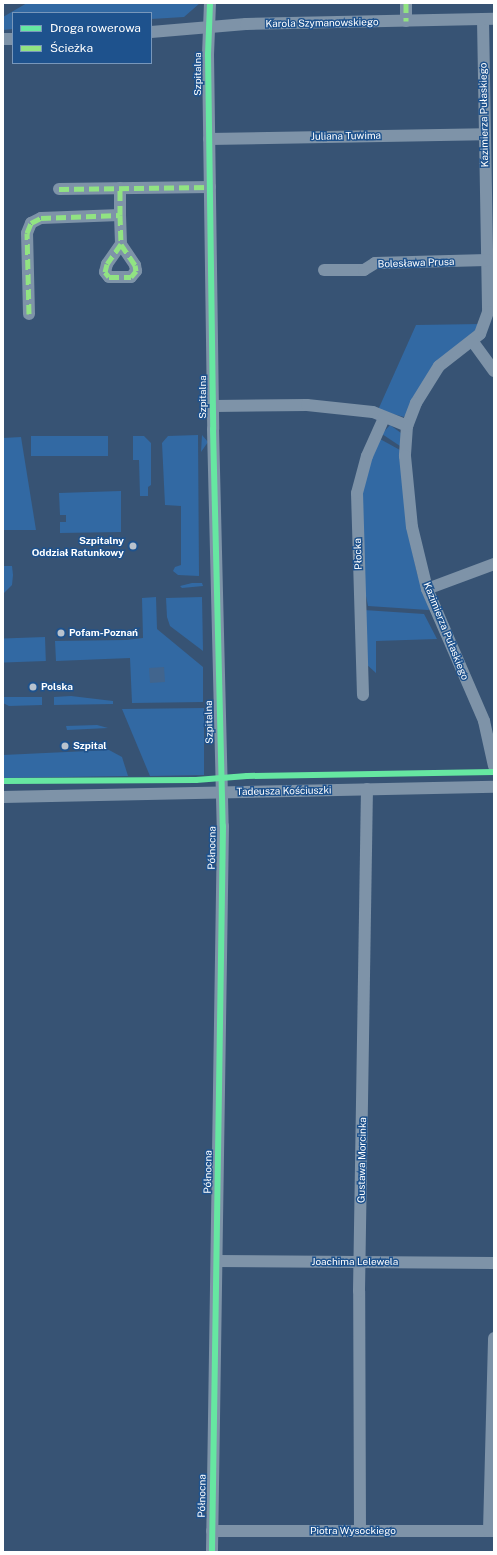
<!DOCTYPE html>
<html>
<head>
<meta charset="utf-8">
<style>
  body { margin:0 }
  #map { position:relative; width:497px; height:1555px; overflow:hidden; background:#375374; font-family:"Public Sans",sans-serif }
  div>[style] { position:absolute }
  .green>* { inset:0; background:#3269a3; transform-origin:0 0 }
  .water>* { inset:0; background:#41658e; transform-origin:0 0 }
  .minor>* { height:12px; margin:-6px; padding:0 6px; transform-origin:6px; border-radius:6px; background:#7e93a8 }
  .quiet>* { height:5px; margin-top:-2.5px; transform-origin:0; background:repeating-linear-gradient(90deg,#91e382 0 10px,transparent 0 15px) }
  .cycleway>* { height:6px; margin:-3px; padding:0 3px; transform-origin:3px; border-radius:3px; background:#66e7a1 }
  .dots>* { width:11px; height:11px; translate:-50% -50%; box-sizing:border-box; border:2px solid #1e528d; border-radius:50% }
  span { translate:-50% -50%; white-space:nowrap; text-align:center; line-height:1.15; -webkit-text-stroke:3px #1e528d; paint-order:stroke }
  .street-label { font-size:10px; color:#fff }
  .poi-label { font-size:10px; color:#fff; font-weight:700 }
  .right { translate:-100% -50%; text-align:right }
  .left { translate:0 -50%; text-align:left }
  .frame { position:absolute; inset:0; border:4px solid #fff; pointer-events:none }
  .legend { position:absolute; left:12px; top:12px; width:140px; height:52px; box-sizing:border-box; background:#1e528d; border:1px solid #7897bb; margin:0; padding:5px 7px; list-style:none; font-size:12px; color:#fff }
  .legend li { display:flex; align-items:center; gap:8px; height:20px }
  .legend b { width:20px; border:1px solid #7897bb }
</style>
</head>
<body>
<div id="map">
  <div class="green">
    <div style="clip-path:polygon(27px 3px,200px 3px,184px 17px,151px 19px,151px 13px,13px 13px,13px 29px,3px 30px,3px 17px)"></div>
    <div style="clip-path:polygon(481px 324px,476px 330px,442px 357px,404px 417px,378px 410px,416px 325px)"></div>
    <div style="clip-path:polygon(390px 425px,401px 433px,400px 446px,382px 434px)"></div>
    <div style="clip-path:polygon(198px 435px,199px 576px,178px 575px,173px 571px,175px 567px,181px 565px,181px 506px,165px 505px,162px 443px,168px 436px)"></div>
    <div style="clip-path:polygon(202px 435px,208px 442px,201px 452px)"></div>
    <div style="left:108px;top:436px;width:20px;height:77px;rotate:90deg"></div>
    <div style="clip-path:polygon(133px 436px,144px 436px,151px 443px,151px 485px,148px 487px,148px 496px,140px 496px,139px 460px,133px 460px)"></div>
    <div style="clip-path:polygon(21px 437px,36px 530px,3px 530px,3px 438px)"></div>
    <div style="clip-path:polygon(380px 439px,400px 450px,408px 532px,417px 573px,430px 609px,428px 610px,368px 606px,366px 596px,363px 597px,363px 481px)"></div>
    <div style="clip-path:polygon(121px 491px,121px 532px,60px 533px,60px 522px,66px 522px,66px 515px,60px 515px,59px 493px)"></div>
    <div style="clip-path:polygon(3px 566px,12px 566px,13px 575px,12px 585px,3px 594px)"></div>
    <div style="clip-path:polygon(192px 583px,202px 583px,203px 586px,182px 588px,180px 586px)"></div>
    <div style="clip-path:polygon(156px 597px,157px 629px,203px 667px,203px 702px,132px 703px,130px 658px,56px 661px,55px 641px,126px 640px,143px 638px,142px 598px)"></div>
    <div style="clip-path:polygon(202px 597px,203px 651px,170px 626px,167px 617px,166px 598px)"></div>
    <div style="clip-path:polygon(364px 610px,424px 614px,437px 639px,376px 641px,376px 673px,365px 663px)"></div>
    <div style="left:45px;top:637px;width:24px;height:42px;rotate:88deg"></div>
    <div style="clip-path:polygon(71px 696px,113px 701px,113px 704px,54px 705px,54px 697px)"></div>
    <div style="clip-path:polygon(3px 697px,42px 697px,42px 705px,9px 706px,3px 703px)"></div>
    <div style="clip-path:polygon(204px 708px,204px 775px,150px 776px,122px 709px)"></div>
    <div style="clip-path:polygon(97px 725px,108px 728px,67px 730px,66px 726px)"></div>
    <div style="clip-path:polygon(109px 750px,122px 757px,128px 776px,3px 778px,3px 755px)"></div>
  </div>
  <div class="water">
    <div style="left:164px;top:667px;width:15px;height:15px;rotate:86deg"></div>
  </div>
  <div class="minor">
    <div style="left:210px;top:3px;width:51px;rotate:92.2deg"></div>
    <div style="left:208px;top:54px;width:375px;rotate:89.2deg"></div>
    <div style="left:213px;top:429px;width:397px;rotate:88.6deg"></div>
    <div style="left:223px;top:826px;width:726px;rotate:90.87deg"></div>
    <div style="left:406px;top:3px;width:18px;rotate:90deg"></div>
    <div style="left:483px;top:20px;width:292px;rotate:89deg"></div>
    <div style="left:488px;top:312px;width:23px;rotate:110deg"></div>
    <div style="left:480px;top:334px;width:52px;rotate:142deg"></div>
    <div style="left:439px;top:366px;width:44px;rotate:121.9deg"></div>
    <div style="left:416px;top:403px;width:25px;rotate:111deg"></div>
    <div style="left:407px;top:426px;width:30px;rotate:94deg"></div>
    <div style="left:405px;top:456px;width:71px;rotate:84.4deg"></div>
    <div style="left:412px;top:527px;width:64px;rotate:76.4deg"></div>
    <div style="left:427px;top:589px;width:144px;rotate:66.6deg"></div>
    <div style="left:484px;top:721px;width:46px;rotate:77.5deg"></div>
    <div style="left:151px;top:32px;width:95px;rotate:-4.8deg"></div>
    <div style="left:246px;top:24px;width:248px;rotate:-1.2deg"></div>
    <div style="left:3px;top:39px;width:10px"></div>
    <div style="left:209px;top:139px;width:274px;rotate:-1deg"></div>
    <div style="left:59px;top:189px;width:151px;rotate:-0.8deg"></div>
    <div style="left:120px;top:215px;width:29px;rotate:88deg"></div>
    <div style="left:121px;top:244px;width:24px;rotate:125deg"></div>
    <div style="left:107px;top:264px;width:8px;rotate:104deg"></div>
    <div style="left:105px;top:272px;width:6px;rotate:51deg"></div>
    <div style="left:109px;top:277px;width:22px"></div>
    <div style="left:131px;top:277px;width:8px;rotate:-50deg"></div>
    <div style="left:136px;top:271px;width:6px;rotate:-99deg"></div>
    <div style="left:135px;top:265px;width:25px;rotate:-124deg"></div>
    <div style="left:324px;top:270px;width:40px"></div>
    <div style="left:364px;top:270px;width:13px;rotate:-32deg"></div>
    <div style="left:375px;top:263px;width:112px;rotate:-1.5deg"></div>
    <div style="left:29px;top:314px;width:81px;rotate:-91.4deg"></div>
    <div style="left:27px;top:233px;width:11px;rotate:-68deg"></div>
    <div style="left:31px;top:223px;width:11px;rotate:-27deg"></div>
    <div style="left:41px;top:218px;width:79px;rotate:-2.2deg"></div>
    <div style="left:120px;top:215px;width:27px;rotate:-90deg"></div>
    <div style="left:473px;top:342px;width:36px;rotate:54deg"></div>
    <div style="left:214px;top:406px;width:93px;rotate:-0.6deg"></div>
    <div style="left:307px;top:405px;width:66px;rotate:6.1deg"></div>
    <div style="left:373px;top:412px;width:37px;rotate:22deg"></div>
    <div style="left:427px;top:589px;width:72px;rotate:-20.5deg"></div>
    <div style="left:363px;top:695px;width:202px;rotate:-91.7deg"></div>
    <div style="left:357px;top:493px;width:38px;rotate:-75deg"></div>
    <div style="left:367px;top:456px;width:42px;rotate:-65.9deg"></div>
    <div style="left:3px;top:797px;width:491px;rotate:-1.2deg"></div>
    <div style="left:217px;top:1261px;width:277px;rotate:0.4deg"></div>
    <div style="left:360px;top:1530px;width:239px;rotate:-90.2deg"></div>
    <div style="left:359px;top:1291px;width:502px;rotate:-89.09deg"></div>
    <div style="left:212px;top:1531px;width:282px"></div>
    <div style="left:489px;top:1531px;width:193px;rotate:-88.5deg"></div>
  </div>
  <div class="quiet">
    <div style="left:406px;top:3px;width:18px;rotate:90deg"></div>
    <div style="left:59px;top:189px;width:151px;rotate:-0.8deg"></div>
    <div style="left:120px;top:215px;width:29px;rotate:88deg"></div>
    <div style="left:121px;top:244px;width:24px;rotate:125deg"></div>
    <div style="left:107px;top:264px;width:8px;rotate:104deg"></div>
    <div style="left:105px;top:272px;width:6px;rotate:51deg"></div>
    <div style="left:109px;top:277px;width:22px"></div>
    <div style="left:131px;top:277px;width:8px;rotate:-50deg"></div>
    <div style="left:136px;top:271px;width:6px;rotate:-99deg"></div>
    <div style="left:135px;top:265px;width:25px;rotate:-124deg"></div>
    <div style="left:29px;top:314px;width:81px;rotate:-91.4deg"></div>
    <div style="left:27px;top:233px;width:11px;rotate:-68deg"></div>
    <div style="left:31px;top:223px;width:11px;rotate:-27deg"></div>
    <div style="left:41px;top:218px;width:79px;rotate:-2.2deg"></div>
    <div style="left:120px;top:215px;width:27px;rotate:-90deg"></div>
  </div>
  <div class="cycleway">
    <div style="left:210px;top:3px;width:51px;rotate:92.2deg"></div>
    <div style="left:208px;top:54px;width:375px;rotate:89.2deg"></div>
    <div style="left:213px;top:429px;width:397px;rotate:88.6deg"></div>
    <div style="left:223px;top:826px;width:726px;rotate:90.87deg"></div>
    <div style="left:3px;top:781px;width:193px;rotate:-0.3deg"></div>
    <div style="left:196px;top:780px;width:51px;rotate:-4.5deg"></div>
    <div style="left:247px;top:776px;width:247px;rotate:-0.9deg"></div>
  </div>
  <div class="dots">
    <div style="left:133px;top:546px;background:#b9c3ce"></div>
    <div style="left:61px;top:633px;background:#b9c3ce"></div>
    <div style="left:33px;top:687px;background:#b9c3ce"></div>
    <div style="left:65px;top:746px;background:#b9c3ce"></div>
  </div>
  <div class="street-label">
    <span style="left:322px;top:23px;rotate:-1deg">Karola Szymanowskiego</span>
    <span style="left:198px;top:74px;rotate:-90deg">Szpitalna</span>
    <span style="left:484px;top:115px;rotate:-91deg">Kazimierza Pułaskiego</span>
    <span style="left:346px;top:136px;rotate:-1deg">Juliana Tuwima</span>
    <span style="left:416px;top:263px;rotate:-2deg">Bolesława Prusa</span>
    <span style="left:203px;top:397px;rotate:-90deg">Szpitalna</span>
    <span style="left:358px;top:554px;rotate:-92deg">Płocka</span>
    <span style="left:446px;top:631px;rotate:68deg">Kazimierza Pułaskiego</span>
    <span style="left:209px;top:722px;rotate:-91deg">Szpitalna</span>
    <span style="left:284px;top:791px;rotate:-1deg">Tadeusza Kościuszki</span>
    <span style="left:212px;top:848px;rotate:-89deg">Północna</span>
    <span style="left:362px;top:1160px;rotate:-89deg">Gustawa Morcinka</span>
    <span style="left:208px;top:1172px;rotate:-89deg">Północna</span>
    <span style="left:355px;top:1262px">Joachima Lelewela</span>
    <span style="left:202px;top:1496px;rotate:-89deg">Północna</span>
    <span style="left:353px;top:1531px">Piotra Wysockiego</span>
  </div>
  <div class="poi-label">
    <span class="right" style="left:124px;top:546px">Szpitalny<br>Oddział Ratunkowy</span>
    <span class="left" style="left:69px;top:633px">Pofam-Poznań</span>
    <span class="left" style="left:41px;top:687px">Polska</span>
    <span class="left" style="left:73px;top:746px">Szpital</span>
  </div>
  <div class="frame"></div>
  <ul class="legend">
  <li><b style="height:5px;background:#66e7a1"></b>Droga rowerowa</li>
  <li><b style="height:5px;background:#91e382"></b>Ścieżka</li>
  </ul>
</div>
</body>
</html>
